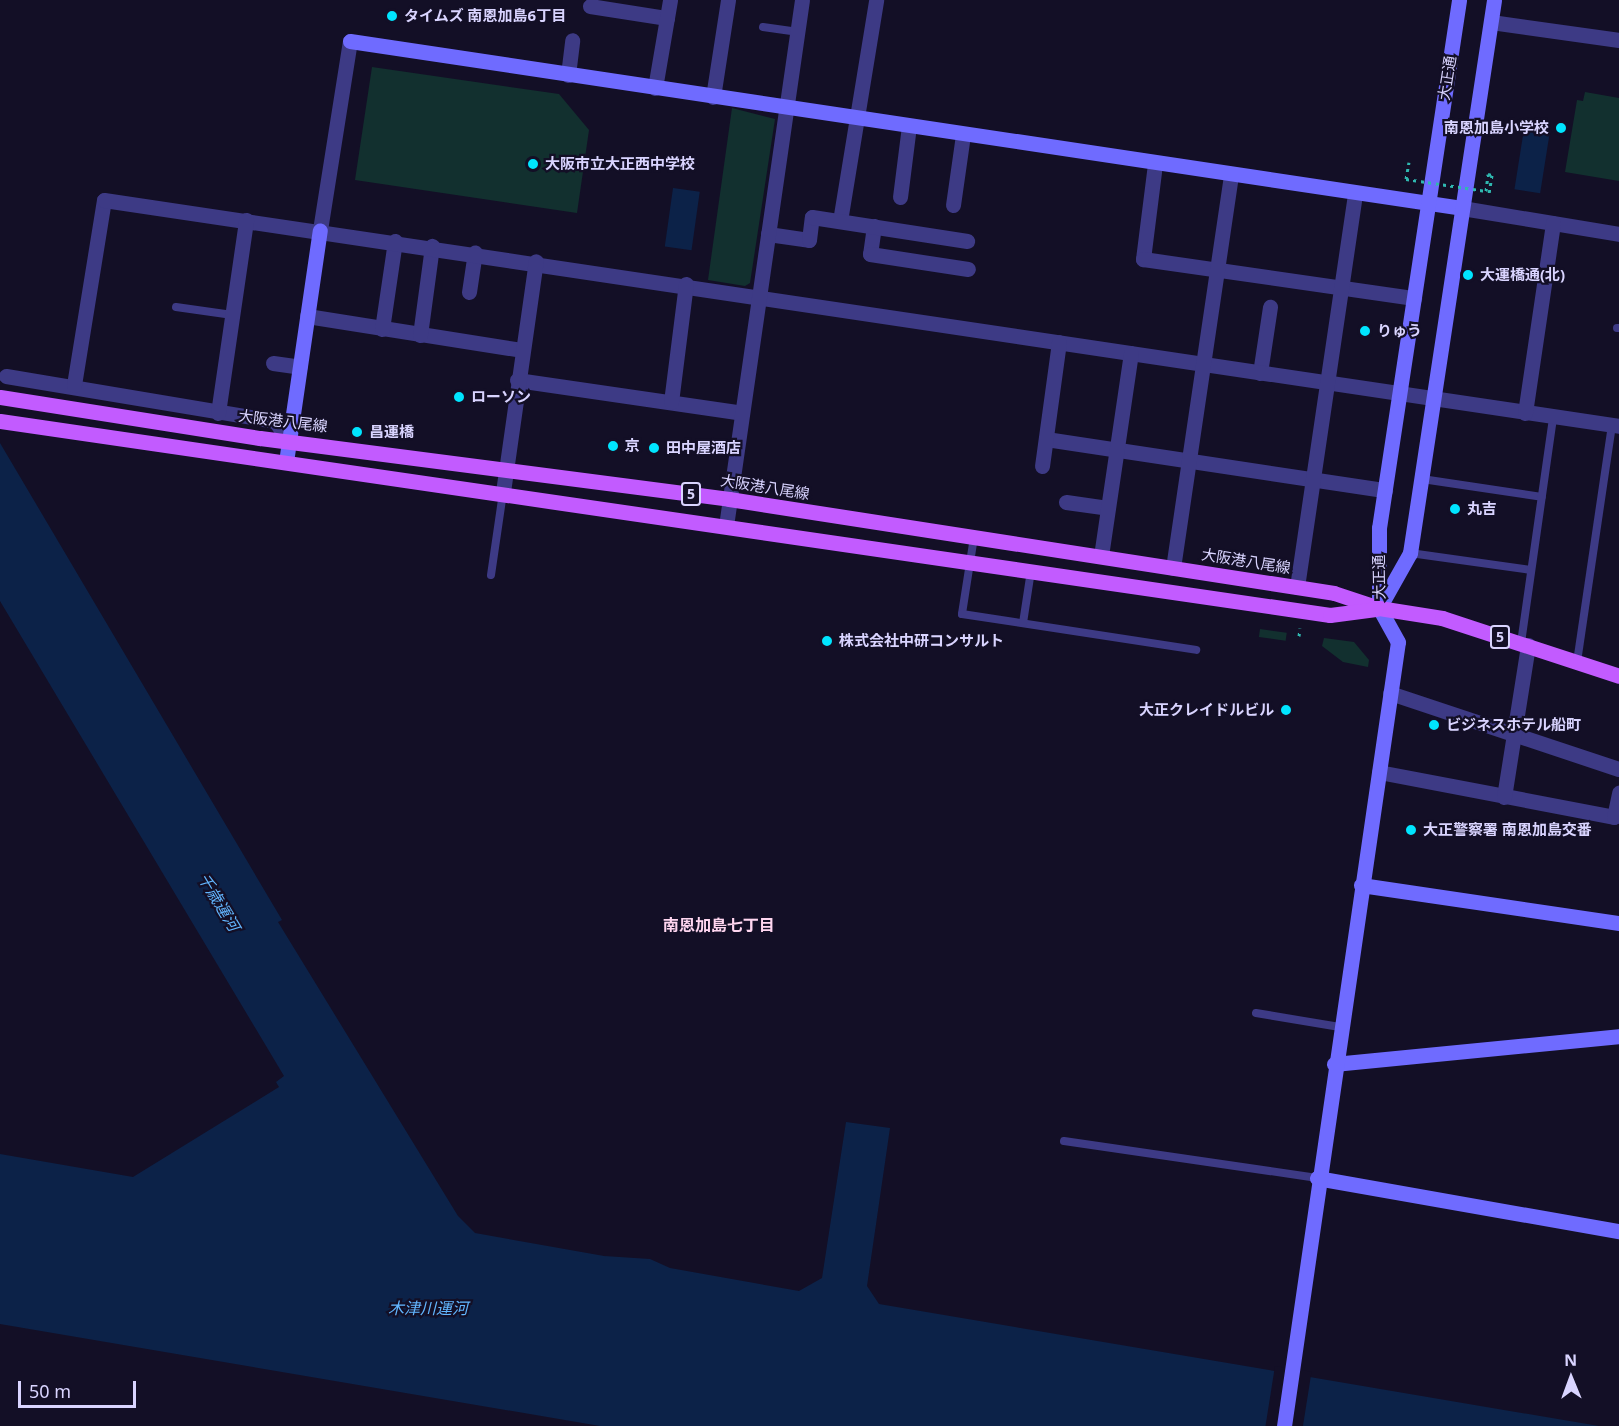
<!DOCTYPE html>
<html>
<head>
<meta charset="utf-8">
<style>
  body { margin:0 }
  #map { position:relative; width:1619px; height:1426px; overflow:hidden; background:#130f26; font-family:"Noto Sans","Noto Sans JP",sans-serif }
  div>[style] { position:absolute }
  .green>* { inset:0; background:#12302f; transform-origin:0 0 }
  .water>* { inset:0; background:#0c2248; transform-origin:0 0 }
  .pier>* { inset:0; background:#130f26; transform-origin:0 0 }
  .path>* { height:3px; margin-top:-1.5px; transform-origin:0; background:repeating-linear-gradient(90deg,#2fb8b0 0 3px,transparent 0 7.5px) }
  .lane>* { height:8px; margin:-4px; padding:0 4px; transform-origin:4px; border-radius:4px; background:#3d3a85 }
  .street>* { height:15px; margin:-7.5px; padding:0 7.5px; transform-origin:7.5px; border-radius:7.5px; background:#3d3a85 }
  .secondary>* { height:15px; margin:-7.5px; padding:0 7.5px; transform-origin:7.5px; border-radius:7.5px; background:#6f6bff }
  .primary>* { height:15px; margin:-7.5px; padding:0 7.5px; transform-origin:7.5px; border-radius:7.5px; background:#c25bff }
  .path-bridge>* { height:3px; margin-top:-1.5px; transform-origin:0; background:repeating-linear-gradient(90deg,#2fb8b0 0 3px,transparent 0 7.5px) }
  .dots>* { width:16px; height:16px; translate:-50% -50%; box-sizing:border-box; border:3px solid #130f26; border-radius:50% }
  span { translate:-50% -50%; white-space:nowrap; text-align:center; line-height:1.15; -webkit-text-stroke:4.5px #130f26; paint-order:stroke }
  .shield-label span { padding:2px 4px; background:#130f26; border:2px solid; border-radius:4px; -webkit-text-stroke-width:0 }
  .shield-label { font-size:14px; color:#d9d4ff; font-weight:700 }
  .poi-label { font-size:15px; color:#d9d4ff; font-weight:700 }
  .left { translate:0 -50%; text-align:left }
  .right { translate:-100% -50%; text-align:right }
  .street-label { font-size:15px; color:#d9d4ff }
  .water-label { font-size:16px; color:#62b6ff; font-style:italic }
  .neighbourhood-label { font-size:16px; color:#ffd6f0; font-weight:700 }
  .north { position:absolute; left:1541px; top:1348px; width:60px; height:60px; -webkit-text-stroke:4px #130f26; paint-order:stroke; rotate:359deg; font-size:16px; font-weight:700; line-height:24px; text-align:center; color:#d9d4ff }
  .north::after { content:''; display:block; margin:auto; width:21px; height:27px; background:#d9d4ff; clip-path:polygon(50% 0,100% 100%,50% 72%,0 100%) }
  .scale { position:absolute; left:18px; top:1381px; width:118px; height:27px; box-sizing:border-box; border:3px solid #d9d4ff; border-top:0; padding-left:8px; font-size:18px; line-height:21px; white-space:nowrap; color:#d9d4ff; -webkit-text-stroke:4px #130f26; paint-order:stroke }
</style>
</head>
<body>
<div id="map">
  <div class="green">
    <div style="clip-path:polygon(372px 67px,559px 94px,589px 130px,577px 213px,355px 180px)"></div>
    <div style="clip-path:polygon(1585px 92px,1619px 98px,1619px 181px,1565px 172px,1577px 100px,1583px 101px)"></div>
    <div style="clip-path:polygon(732px 108px,775px 119px,750px 283px,745px 286px,708px 280px)"></div>
    <div style="left:1260px;top:629px;width:27px;height:8px;rotate:8deg"></div>
    <div style="clip-path:polygon(1324px 638px,1354px 642px,1369px 660px,1368px 667px,1343px 662px,1322px 646px)"></div>
  </div>
  <div class="water">
    <div style="left:1524px;top:129px;width:26px;height:61px;rotate:9deg"></div>
    <div style="left:673px;top:188px;width:27px;height:59px;rotate:8deg"></div>
    <div style="clip-path:polygon(0 443px,282px 920px,278px 922px,458px 1216px,475px 1233px,604px 1256px,650px 1259px,670px 1268px,799px 1291px,822px 1278px,846px 1122px,890px 1128px,867px 1286px,879px 1304px,1599px 1426px,600px 1426px,0 1324px,0 1154px,133px 1177px,279px 1087px,276px 1082px,284px 1076px,0 601px)"></div>
  </div>
  <div class="pier">
    <div style="left:1275px;top:1366px;width:37px;height:61px;rotate:9deg"></div>
  </div>
  <div class="path">
    <div style="left:1406px;top:179px;width:17px;rotate:-80deg"></div>
    <div style="left:1486px;top:191px;width:17px;rotate:-83deg"></div>
    <div style="left:1488px;top:174px;width:4px;rotate:14deg"></div>
    <div style="left:1492px;top:175px;width:20px;rotate:99deg"></div>
    <div style="left:1299px;top:636px;width:8px;rotate:-83deg"></div>
  </div>
  <div class="lane">
    <div style="left:763px;top:27px;width:34px;rotate:8deg"></div>
    <div style="left:176px;top:307px;width:57px;rotate:8.1deg"></div>
    <div style="left:1617px;top:328px;width:2px"></div>
    <div style="left:1422px;top:479px;width:121px;rotate:8.5deg"></div>
    <div style="left:974px;top:537px;width:78px;rotate:98.9deg"></div>
    <div style="left:962px;top:614px;width:237px;rotate:8.7deg"></div>
    <div style="left:1410px;top:553px;width:122px;rotate:8deg"></div>
    <div style="left:491px;top:575px;width:83px;rotate:-81.7deg"></div>
    <div style="left:1023px;top:623px;width:53px;rotate:-81.3deg"></div>
    <div style="left:1521px;top:643px;width:228px;rotate:-81.9deg"></div>
    <div style="left:1577px;top:662px;width:240px;rotate:-81.6deg"></div>
    <div style="left:1256px;top:1013px;width:85px;rotate:9.5deg"></div>
    <div style="left:1064px;top:1141px;width:256px;rotate:8.3deg"></div>
  </div>
  <div class="street">
    <div style="left:590px;top:6px;width:78px;rotate:8.9deg"></div>
    <div style="left:1491px;top:22px;width:129px;rotate:8deg"></div>
    <div style="left:568px;top:75px;width:35px;rotate:-83deg"></div>
    <div style="left:655px;top:88px;width:89px;rotate:-80.3deg"></div>
    <div style="left:713px;top:97px;width:98px;rotate:-81.2deg"></div>
    <div style="left:1155px;top:164px;width:96px;rotate:97.2deg"></div>
    <div style="left:1143px;top:259px;width:274px;rotate:8.2deg"></div>
    <div style="left:900px;top:197px;width:72px;rotate:-82.8deg"></div>
    <div style="left:953px;top:205px;width:71px;rotate:-81.9deg"></div>
    <div style="left:1462px;top:208px;width:159px;rotate:9.4deg"></div>
    <div style="left:840px;top:221px;width:224px;rotate:-80.7deg"></div>
    <div style="left:874px;top:226px;width:28px;rotate:98deg"></div>
    <div style="left:870px;top:254px;width:99px;rotate:8.7deg"></div>
    <div style="left:320px;top:230px;width:191px;rotate:-81deg"></div>
    <div style="left:768px;top:234px;width:41px;rotate:8.3deg"></div>
    <div style="left:809px;top:240px;width:23px;rotate:-83deg"></div>
    <div style="left:812px;top:217px;width:157px;rotate:8.8deg"></div>
    <div style="left:469px;top:292px;width:40px;rotate:-81.5deg"></div>
    <div style="left:307px;top:316px;width:217px;rotate:9deg"></div>
    <div style="left:382px;top:329px;width:89px;rotate:-81.6deg"></div>
    <div style="left:420px;top:335px;width:90px;rotate:-82.3deg"></div>
    <div style="left:273px;top:363px;width:27px;rotate:8deg"></div>
    <div style="left:1260px;top:373px;width:67px;rotate:-81.4deg"></div>
    <div style="left:6px;top:376px;width:273px;rotate:9.5deg"></div>
    <div style="left:275px;top:421px;width:24px;rotate:55deg"></div>
    <div style="left:517px;top:380px;width:227px;rotate:8.3deg"></div>
    <div style="left:74px;top:385px;width:187px;rotate:-80.8deg"></div>
    <div style="left:104px;top:200px;width:1532px;rotate:8.48deg"></div>
    <div style="left:671px;top:402px;width:119px;rotate:-82.8deg"></div>
    <div style="left:218px;top:413px;width:195px;rotate:-81.7deg"></div>
    <div style="left:1525px;top:413px;width:192px;rotate:-81.6deg"></div>
    <div style="left:1046px;top:439px;width:343px;rotate:8.6deg"></div>
    <div style="left:1042px;top:466px;width:125px;rotate:-82.2deg"></div>
    <div style="left:503px;top:492px;width:233px;rotate:-81.9deg"></div>
    <div style="left:1066px;top:502px;width:42px;rotate:8.1deg"></div>
    <div style="left:726px;top:526px;width:531px;rotate:-81.78deg"></div>
    <div style="left:1101px;top:556px;width:205px;rotate:-81.6deg"></div>
    <div style="left:1173px;top:568px;width:397px;rotate:-81.6deg"></div>
    <div style="left:1297px;top:587px;width:398px;rotate:-81.6deg"></div>
    <div style="left:1390px;top:693px;width:241px;rotate:18.4deg"></div>
    <div style="left:1379px;top:772px;width:239px;rotate:10.8deg"></div>
    <div style="left:1614px;top:817px;width:25px;rotate:-78deg"></div>
    <div style="left:1504px;top:797px;width:154px;rotate:-81deg"></div>
  </div>
  <div class="secondary">
    <div style="left:350px;top:41px;width:1124px;rotate:8.54deg"></div>
    <div style="left:286px;top:462px;width:234px;rotate:-81.7deg"></div>
    <div style="left:1379px;top:608px;width:63px;rotate:-60.6deg"></div>
    <div style="left:1410px;top:553px;width:559px;rotate:-81.36deg"></div>
    <div style="left:1361px;top:885px;width:261px;rotate:8.4deg"></div>
    <div style="left:1334px;top:1064px;width:286px;rotate:-5.6deg"></div>
    <div style="left:1317px;top:1178px;width:307px;rotate:10deg"></div>
    <div style="left:1284px;top:1426px;width:792px;rotate:-81.73deg"></div>
    <div style="left:1398px;top:642px;width:39px;rotate:-119deg"></div>
    <div style="left:1379px;top:608px;width:80px;rotate:-90deg"></div>
    <div style="left:1379px;top:528px;width:534px;rotate:-81.38deg"></div>
  </div>
  <div class="primary">
    <div style="left:0;top:397px;width:263px;rotate:9deg"></div>
    <div style="left:260px;top:438px;width:473px;rotate:7.4deg"></div>
    <div style="left:729px;top:499px;width:612px;rotate:8.83deg"></div>
    <div style="left:1334px;top:593px;width:47px;rotate:18.4deg"></div>
    <div style="left:1379px;top:608px;width:64px;rotate:9deg"></div>
    <div style="left:1442px;top:618px;width:186px;rotate:18.1deg"></div>
    <div style="left:0;top:421px;width:1344px;rotate:8.3deg"></div>
    <div style="left:1330px;top:615px;width:46px;rotate:-7.4deg"></div>
  </div>
  <div class="path-bridge">
    <div style="left:1406px;top:179px;width:81px;rotate:8.5deg"></div>
  </div>
  <div class="dots">
    <div style="left:392px;top:16px;background:#00e5ff"></div>
    <div style="left:1561px;top:128px;background:#00e5ff"></div>
    <div style="left:533px;top:164px;background:#00e5ff"></div>
    <div style="left:1468px;top:275px;background:#00e5ff"></div>
    <div style="left:1365px;top:331px;background:#00e5ff"></div>
    <div style="left:459px;top:397px;background:#00e5ff"></div>
    <div style="left:357px;top:432px;background:#00e5ff"></div>
    <div style="left:613px;top:446px;background:#00e5ff"></div>
    <div style="left:654px;top:448px;background:#00e5ff"></div>
    <div style="left:1455px;top:509px;background:#00e5ff"></div>
    <div style="left:827px;top:641px;background:#00e5ff"></div>
    <div style="left:1286px;top:710px;background:#00e5ff"></div>
    <div style="left:1434px;top:725px;background:#00e5ff"></div>
    <div style="left:1411px;top:830px;background:#00e5ff"></div>
  </div>
  <div class="shield-label">
    <span style="left:691px;top:494px">5</span>
    <span style="left:1500px;top:637px">5</span>
  </div>
  <div class="poi-label">
    <span class="left" style="left:404px;top:16px">タイムズ 南恩加島6丁目</span>
    <span class="right" style="left:1549px;top:128px">南恩加島小学校</span>
    <span class="left" style="left:545px;top:164px">大阪市立大正西中学校</span>
    <span class="left" style="left:1480px;top:275px">大運橋通(北)</span>
    <span class="left" style="left:1377px;top:331px">りゅう</span>
    <span class="left" style="left:471px;top:397px">ローソン</span>
    <span class="left" style="left:369px;top:432px">昌運橋</span>
    <span class="left" style="left:625px;top:446px">京</span>
    <span class="left" style="left:666px;top:448px">田中屋酒店</span>
    <span class="left" style="left:1467px;top:509px">丸吉</span>
    <span class="left" style="left:839px;top:641px">株式会社中研コンサルト</span>
    <span class="right" style="left:1274px;top:710px">大正クレイドルビル</span>
    <span class="left" style="left:1446px;top:725px">ビジネスホテル船町</span>
    <span class="left" style="left:1423px;top:830px">大正警察署 南恩加島交番</span>
  </div>
  <div class="street-label">
    <span style="left:1447px;top:78px;rotate:-81deg">大正通</span>
    <span style="left:283px;top:421px;rotate:7deg">大阪港八尾線</span>
    <span style="left:765px;top:487px;rotate:9deg">大阪港八尾線</span>
    <span style="left:1246px;top:561px;rotate:9deg">大阪港八尾線</span>
    <span style="left:1379px;top:577px;rotate:-91deg">大正通</span>
  </div>
  <div class="water-label">
    <span style="left:219px;top:902px;rotate:59deg">千歳運河</span>
    <span style="left:428px;top:1308px">木津川運河</span>
  </div>
  <div class="neighbourhood-label">
    <span style="left:719px;top:925px">南恩加島七丁目</span>
  </div>
  <div class="north">N</div>
  <div class="scale">50 m</div>
</div>
</body>
</html>
